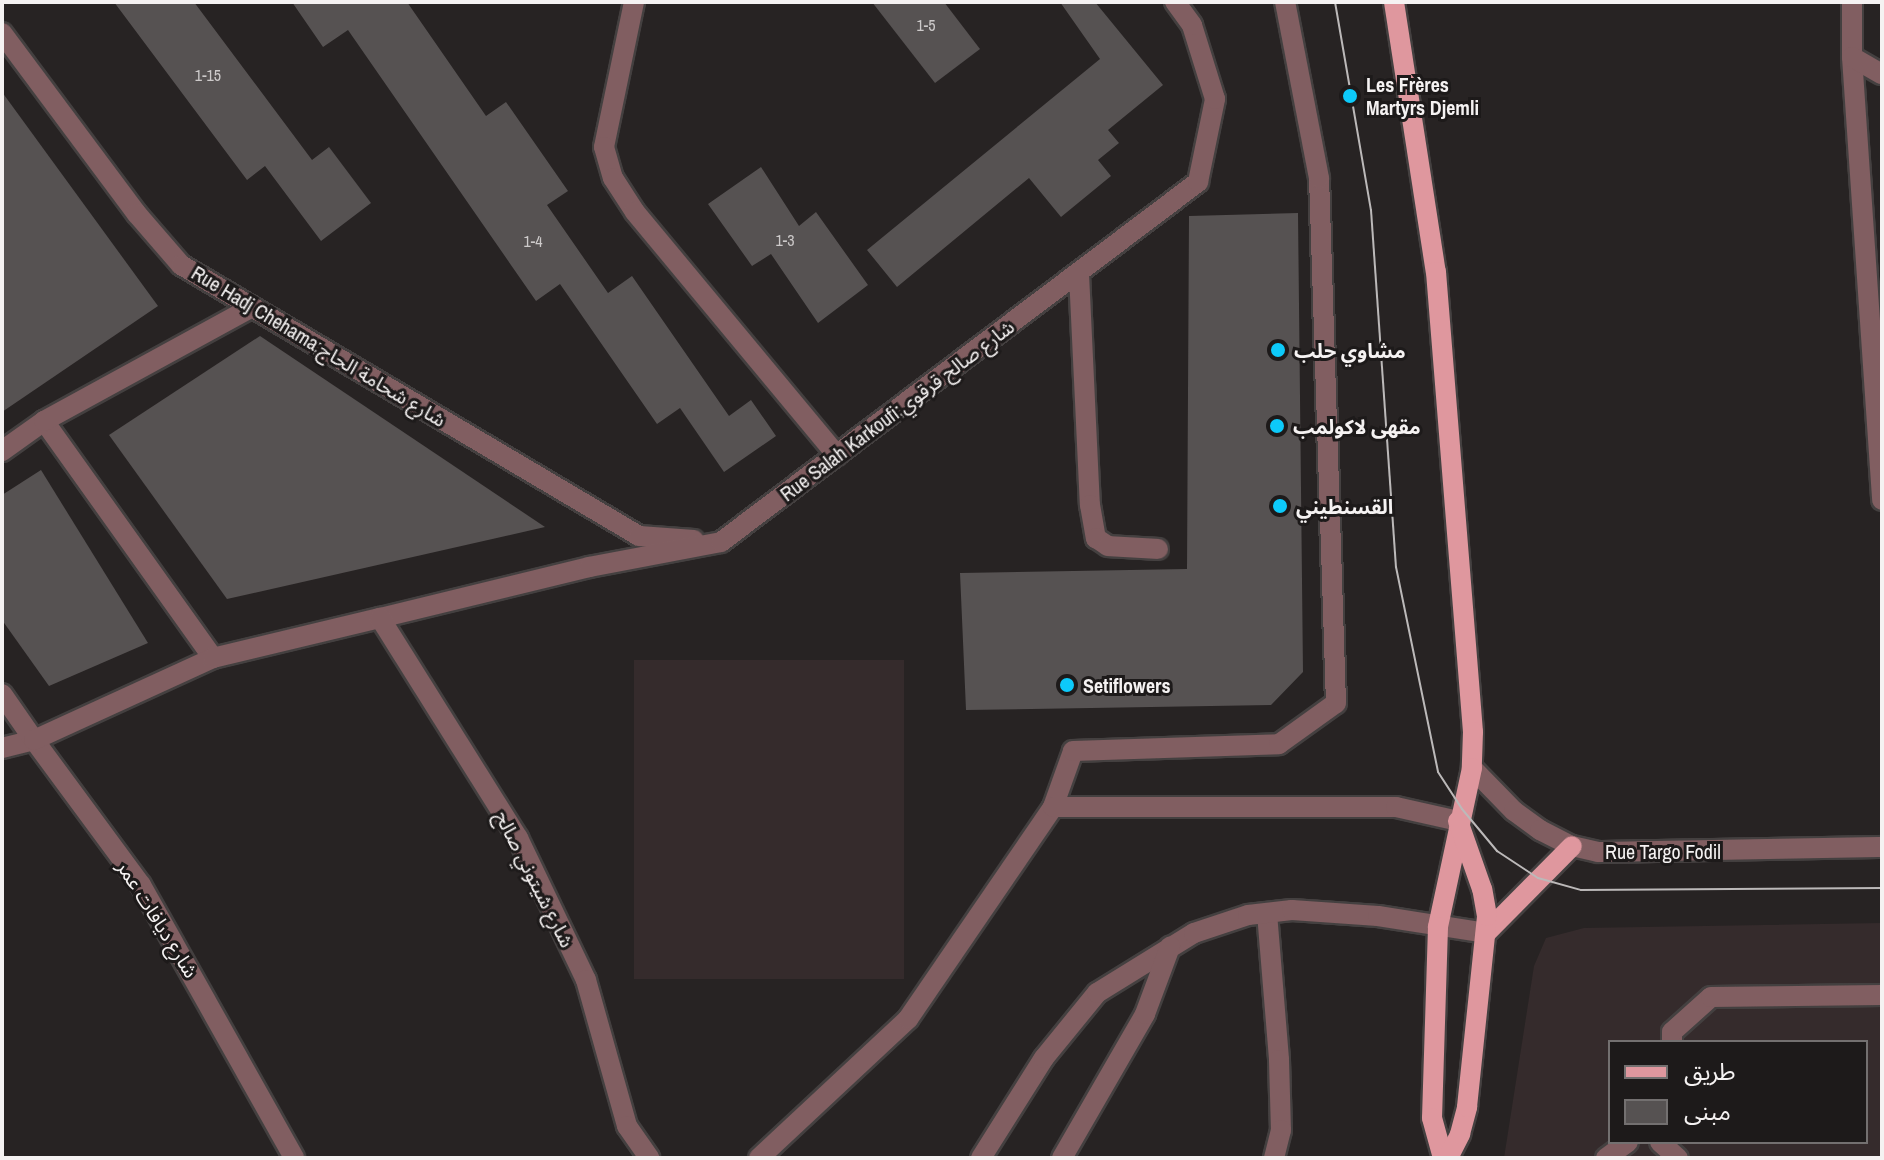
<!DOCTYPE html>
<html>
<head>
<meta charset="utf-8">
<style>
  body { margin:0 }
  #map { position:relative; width:1884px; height:1160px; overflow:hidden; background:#272323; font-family:"Archivo Narrow","Noto Sans Arabic",sans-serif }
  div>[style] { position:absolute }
  .built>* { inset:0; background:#352b2c; transform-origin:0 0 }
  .building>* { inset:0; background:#565252 }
  .roads { filter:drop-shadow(2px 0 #444040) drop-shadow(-2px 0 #444040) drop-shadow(0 2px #444040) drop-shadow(0 -2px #444040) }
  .service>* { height:20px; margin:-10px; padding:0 10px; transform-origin:10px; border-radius:10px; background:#815e61 }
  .minor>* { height:20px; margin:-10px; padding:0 10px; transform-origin:10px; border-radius:10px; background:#815e61 }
  .tertiary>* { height:20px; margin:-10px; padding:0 10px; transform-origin:10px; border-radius:10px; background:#815e61 }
  .primary>* { height:20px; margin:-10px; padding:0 10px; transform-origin:10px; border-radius:10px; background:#df979e }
  .tram>* { height:2px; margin:-1px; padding:0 1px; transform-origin:1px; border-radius:1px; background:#bcb9b9 }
  .dots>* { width:22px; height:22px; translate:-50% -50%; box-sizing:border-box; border:4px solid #1d1a1a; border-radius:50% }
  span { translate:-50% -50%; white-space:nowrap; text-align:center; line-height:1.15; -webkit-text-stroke:6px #1d1a1a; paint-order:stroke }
  .number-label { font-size:16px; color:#cdcaca }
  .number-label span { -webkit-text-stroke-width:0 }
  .poi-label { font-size:20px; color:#f5f2f2; font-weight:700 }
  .left { translate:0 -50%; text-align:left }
  .street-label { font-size:20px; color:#f5f2f2 }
  .frame { position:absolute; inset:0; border:4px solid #f5f2f2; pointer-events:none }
  .legend { position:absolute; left:1608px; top:1040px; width:260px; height:104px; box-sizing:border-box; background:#1d1a1a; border:2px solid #737070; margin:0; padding:10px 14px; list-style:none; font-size:24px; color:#f5f2f2 }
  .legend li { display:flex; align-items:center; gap:16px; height:40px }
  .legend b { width:40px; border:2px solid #737070 }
</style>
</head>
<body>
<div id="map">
  <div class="built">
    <div style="left:634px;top:660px;width:270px;height:319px"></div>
    <div style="clip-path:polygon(evenodd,1882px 923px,1882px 1158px,1504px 1158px,1534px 966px,1546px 938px,1584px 928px,1882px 923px,1610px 1042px,1866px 1042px,1866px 1142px,1610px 1142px,1610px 1042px)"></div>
  </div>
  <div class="building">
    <div style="clip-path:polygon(114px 2px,194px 2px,312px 160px,329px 147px,371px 203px,321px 241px,265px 166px,247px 180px)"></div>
    <div style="clip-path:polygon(292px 2px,407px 2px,486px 116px,506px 102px,568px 191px,547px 205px,608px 293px,632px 276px,729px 416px,751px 400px,776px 436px,724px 472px,680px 408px,657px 424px,560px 284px,536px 301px,348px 30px,323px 47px)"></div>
    <div style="clip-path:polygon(872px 2px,944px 2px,980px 49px,935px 83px)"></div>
    <div style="clip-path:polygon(1060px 2px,1095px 2px,1163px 85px,1108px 130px,1119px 143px,1098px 160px,1111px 176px,1061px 217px,1029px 178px,897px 287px,867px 250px,1100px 59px)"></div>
    <div style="clip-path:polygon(2px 92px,158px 306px,2px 412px)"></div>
    <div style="clip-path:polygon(761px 167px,799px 226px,816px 212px,868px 285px,818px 323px,771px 254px,752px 266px,708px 204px)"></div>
    <div style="clip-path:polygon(1298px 213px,1303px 672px,1271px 705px,966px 710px,960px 573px,1187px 569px,1189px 216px)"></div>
    <div style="clip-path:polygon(260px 336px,545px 527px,227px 599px,109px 435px)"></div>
    <div style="clip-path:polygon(41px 470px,148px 643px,49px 686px,2px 620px,2px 495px)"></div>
  </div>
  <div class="roads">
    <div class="service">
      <div style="left:1079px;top:274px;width:231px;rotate:87.3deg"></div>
      <div style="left:1090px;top:505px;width:34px;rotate:80deg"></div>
      <div style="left:1096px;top:538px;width:14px;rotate:34deg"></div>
      <div style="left:1108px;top:546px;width:50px;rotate:3.4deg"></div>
      <div style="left:1267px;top:913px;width:147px;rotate:85.3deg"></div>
      <div style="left:1279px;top:1060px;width:70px;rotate:88.4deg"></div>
      <div style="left:1281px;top:1130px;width:29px;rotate:104deg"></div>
      <div style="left:1672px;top:1042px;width:10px;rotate:-90deg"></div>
      <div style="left:1672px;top:1032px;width:52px;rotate:-41.9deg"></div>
      <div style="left:1711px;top:997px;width:171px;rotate:-0.7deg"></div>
      <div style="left:1660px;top:1142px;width:24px;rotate:42deg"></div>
      <div style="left:1606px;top:1158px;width:27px;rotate:-36deg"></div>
    </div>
    <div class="minor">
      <div style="left:634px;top:2px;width:148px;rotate:101.7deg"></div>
      <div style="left:604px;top:147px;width:32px;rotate:74deg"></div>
      <div style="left:613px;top:178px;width:40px;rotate:57.1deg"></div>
      <div style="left:635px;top:212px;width:316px;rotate:50.3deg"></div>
      <div style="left:1852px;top:2px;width:55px;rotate:90deg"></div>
      <div style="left:1852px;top:57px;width:444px;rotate:86.1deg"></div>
      <div style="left:2px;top:33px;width:226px;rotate:53.3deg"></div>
      <div style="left:137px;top:214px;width:67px;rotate:49.2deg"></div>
      <div style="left:181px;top:265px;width:532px;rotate:30.61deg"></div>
      <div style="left:639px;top:536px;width:55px;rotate:4.2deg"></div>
      <div style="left:1852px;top:57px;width:34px;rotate:30deg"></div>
      <div style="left:44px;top:421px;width:291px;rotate:54.5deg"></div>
      <div style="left:2px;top:451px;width:52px;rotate:-35.5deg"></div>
      <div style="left:44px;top:421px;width:237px;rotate:-28.7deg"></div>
      <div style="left:380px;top:618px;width:215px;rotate:-13.7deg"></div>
      <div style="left:589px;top:567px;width:134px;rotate:-10.7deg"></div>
      <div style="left:721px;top:542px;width:598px;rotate:-37.04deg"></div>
      <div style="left:1198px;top:182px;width:85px;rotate:-78.4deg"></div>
      <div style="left:1215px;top:99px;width:77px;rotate:-107.3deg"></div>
      <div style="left:1192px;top:25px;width:29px;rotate:-126deg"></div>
      <div style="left:2px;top:748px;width:33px;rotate:-14deg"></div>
      <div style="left:34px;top:740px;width:180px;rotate:53.6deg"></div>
      <div style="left:141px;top:885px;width:313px;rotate:60.7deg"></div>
      <div style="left:1472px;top:768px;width:60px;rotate:45.7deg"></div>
      <div style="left:1514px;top:811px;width:32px;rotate:36deg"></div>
      <div style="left:1540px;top:830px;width:36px;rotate:27deg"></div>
      <div style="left:1572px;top:846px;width:27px;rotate:13deg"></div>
      <div style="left:1598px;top:852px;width:284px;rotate:-1deg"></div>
      <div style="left:1053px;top:807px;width:59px;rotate:-70.3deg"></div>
      <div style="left:1073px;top:751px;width:206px;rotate:-1.9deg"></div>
      <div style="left:1279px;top:744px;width:70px;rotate:-35.7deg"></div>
      <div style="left:1336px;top:703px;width:525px;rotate:-91.85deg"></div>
      <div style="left:1319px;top:178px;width:179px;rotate:-100.9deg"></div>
      <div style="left:981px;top:1158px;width:118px;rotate:-57.8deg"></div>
      <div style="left:1044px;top:1058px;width:84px;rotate:-50.8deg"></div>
      <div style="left:1097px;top:993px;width:114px;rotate:-31.7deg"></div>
      <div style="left:1194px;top:933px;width:57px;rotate:-18.4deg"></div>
      <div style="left:1248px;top:915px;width:44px;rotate:-6.5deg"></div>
      <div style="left:1292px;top:910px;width:86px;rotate:4deg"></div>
      <div style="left:1378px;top:916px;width:109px;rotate:8.9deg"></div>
      <div style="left:1062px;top:1158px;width:166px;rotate:-60deg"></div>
      <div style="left:1145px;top:1014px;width:72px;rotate:-69.5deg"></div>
    </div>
    <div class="tertiary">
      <div style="left:2px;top:694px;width:56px;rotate:55.2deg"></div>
      <div style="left:34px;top:740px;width:197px;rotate:-24.6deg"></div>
      <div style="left:213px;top:658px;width:172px;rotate:-13.5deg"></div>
      <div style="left:380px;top:618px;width:260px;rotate:57.9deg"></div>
      <div style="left:518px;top:838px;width:157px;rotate:64.4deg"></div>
      <div style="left:586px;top:980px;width:152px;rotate:74.3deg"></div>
      <div style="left:627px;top:1126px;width:39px;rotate:55deg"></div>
      <div style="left:759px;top:1158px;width:204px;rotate:-43deg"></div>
      <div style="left:908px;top:1019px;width:257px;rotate:-55.6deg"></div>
      <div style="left:1053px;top:807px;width:343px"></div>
      <div style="left:1396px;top:807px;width:64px;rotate:12.7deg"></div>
    </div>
    <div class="primary">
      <div style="left:1394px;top:2px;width:273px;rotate:81.2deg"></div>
      <div style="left:1436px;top:272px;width:461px;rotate:85.4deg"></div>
      <div style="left:1473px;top:732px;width:36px;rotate:92deg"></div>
      <div style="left:1472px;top:768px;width:163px;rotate:102.1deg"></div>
      <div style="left:1438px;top:927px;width:191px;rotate:91.8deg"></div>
      <div style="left:1432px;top:1118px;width:41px;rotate:74.6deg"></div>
      <div style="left:1486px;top:933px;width:122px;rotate:-45.3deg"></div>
      <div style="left:1448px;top:1158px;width:27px;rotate:-63deg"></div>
      <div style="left:1460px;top:1134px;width:28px;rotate:-75deg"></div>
      <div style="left:1467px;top:1107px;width:192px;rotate:-84deg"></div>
      <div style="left:1487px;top:916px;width:27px;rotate:-100deg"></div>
      <div style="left:1482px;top:889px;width:72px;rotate:-109.4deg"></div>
    </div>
  </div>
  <div class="tram">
    <div style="left:1335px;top:2px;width:211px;rotate:80.2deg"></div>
    <div style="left:1371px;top:210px;width:358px;rotate:86deg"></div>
    <div style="left:1396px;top:567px;width:209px;rotate:78.4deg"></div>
    <div style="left:1438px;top:772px;width:44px;rotate:57deg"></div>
    <div style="left:1462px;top:809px;width:55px;rotate:50.2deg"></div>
    <div style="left:1497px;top:851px;width:49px;rotate:33.4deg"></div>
    <div style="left:1538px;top:878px;width:45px;rotate:15.6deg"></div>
    <div style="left:1581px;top:890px;width:301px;rotate:-0.4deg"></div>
  </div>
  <div class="dots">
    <div style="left:1350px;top:96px;background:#0dcafa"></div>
    <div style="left:1278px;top:350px;background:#0dcafa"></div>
    <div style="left:1277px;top:426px;background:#0dcafa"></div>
    <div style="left:1280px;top:506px;background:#0dcafa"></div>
    <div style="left:1067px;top:685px;background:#0dcafa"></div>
  </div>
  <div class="number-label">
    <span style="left:926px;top:25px">1-5</span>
    <span style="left:208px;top:75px">1-15</span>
    <span style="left:785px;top:240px">1-3</span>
    <span style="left:533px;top:241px">1-4</span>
  </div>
  <div class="poi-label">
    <span class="left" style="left:1366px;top:96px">Les Frères<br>Martyrs Djemli</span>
    <span class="left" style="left:1294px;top:350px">مشاوي حلب</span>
    <span class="left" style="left:1293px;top:426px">مقهى لاكولمب</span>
    <span class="left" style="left:1296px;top:506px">القسنطيني</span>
    <span class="left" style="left:1083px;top:685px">Setiflowers</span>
  </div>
  <div class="street-label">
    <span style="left:319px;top:346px;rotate:31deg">Rue Hadj Chehama;شارع شحامة الحاج</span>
    <span style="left:897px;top:410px;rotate:-37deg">Rue Salah Karkoufi;شارع صالح قرقوي</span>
    <span style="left:1663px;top:851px">Rue Targo Fodil</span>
    <span style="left:535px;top:879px;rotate:63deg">شارع شيتوني صالح</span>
    <span style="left:158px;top:919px;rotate:58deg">شارع ديافات عمر</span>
  </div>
  <div class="frame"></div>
  <ul class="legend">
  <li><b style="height:10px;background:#df979e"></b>طريق</li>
  <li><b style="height:22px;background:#565252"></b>مبنى</li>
  </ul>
</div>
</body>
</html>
